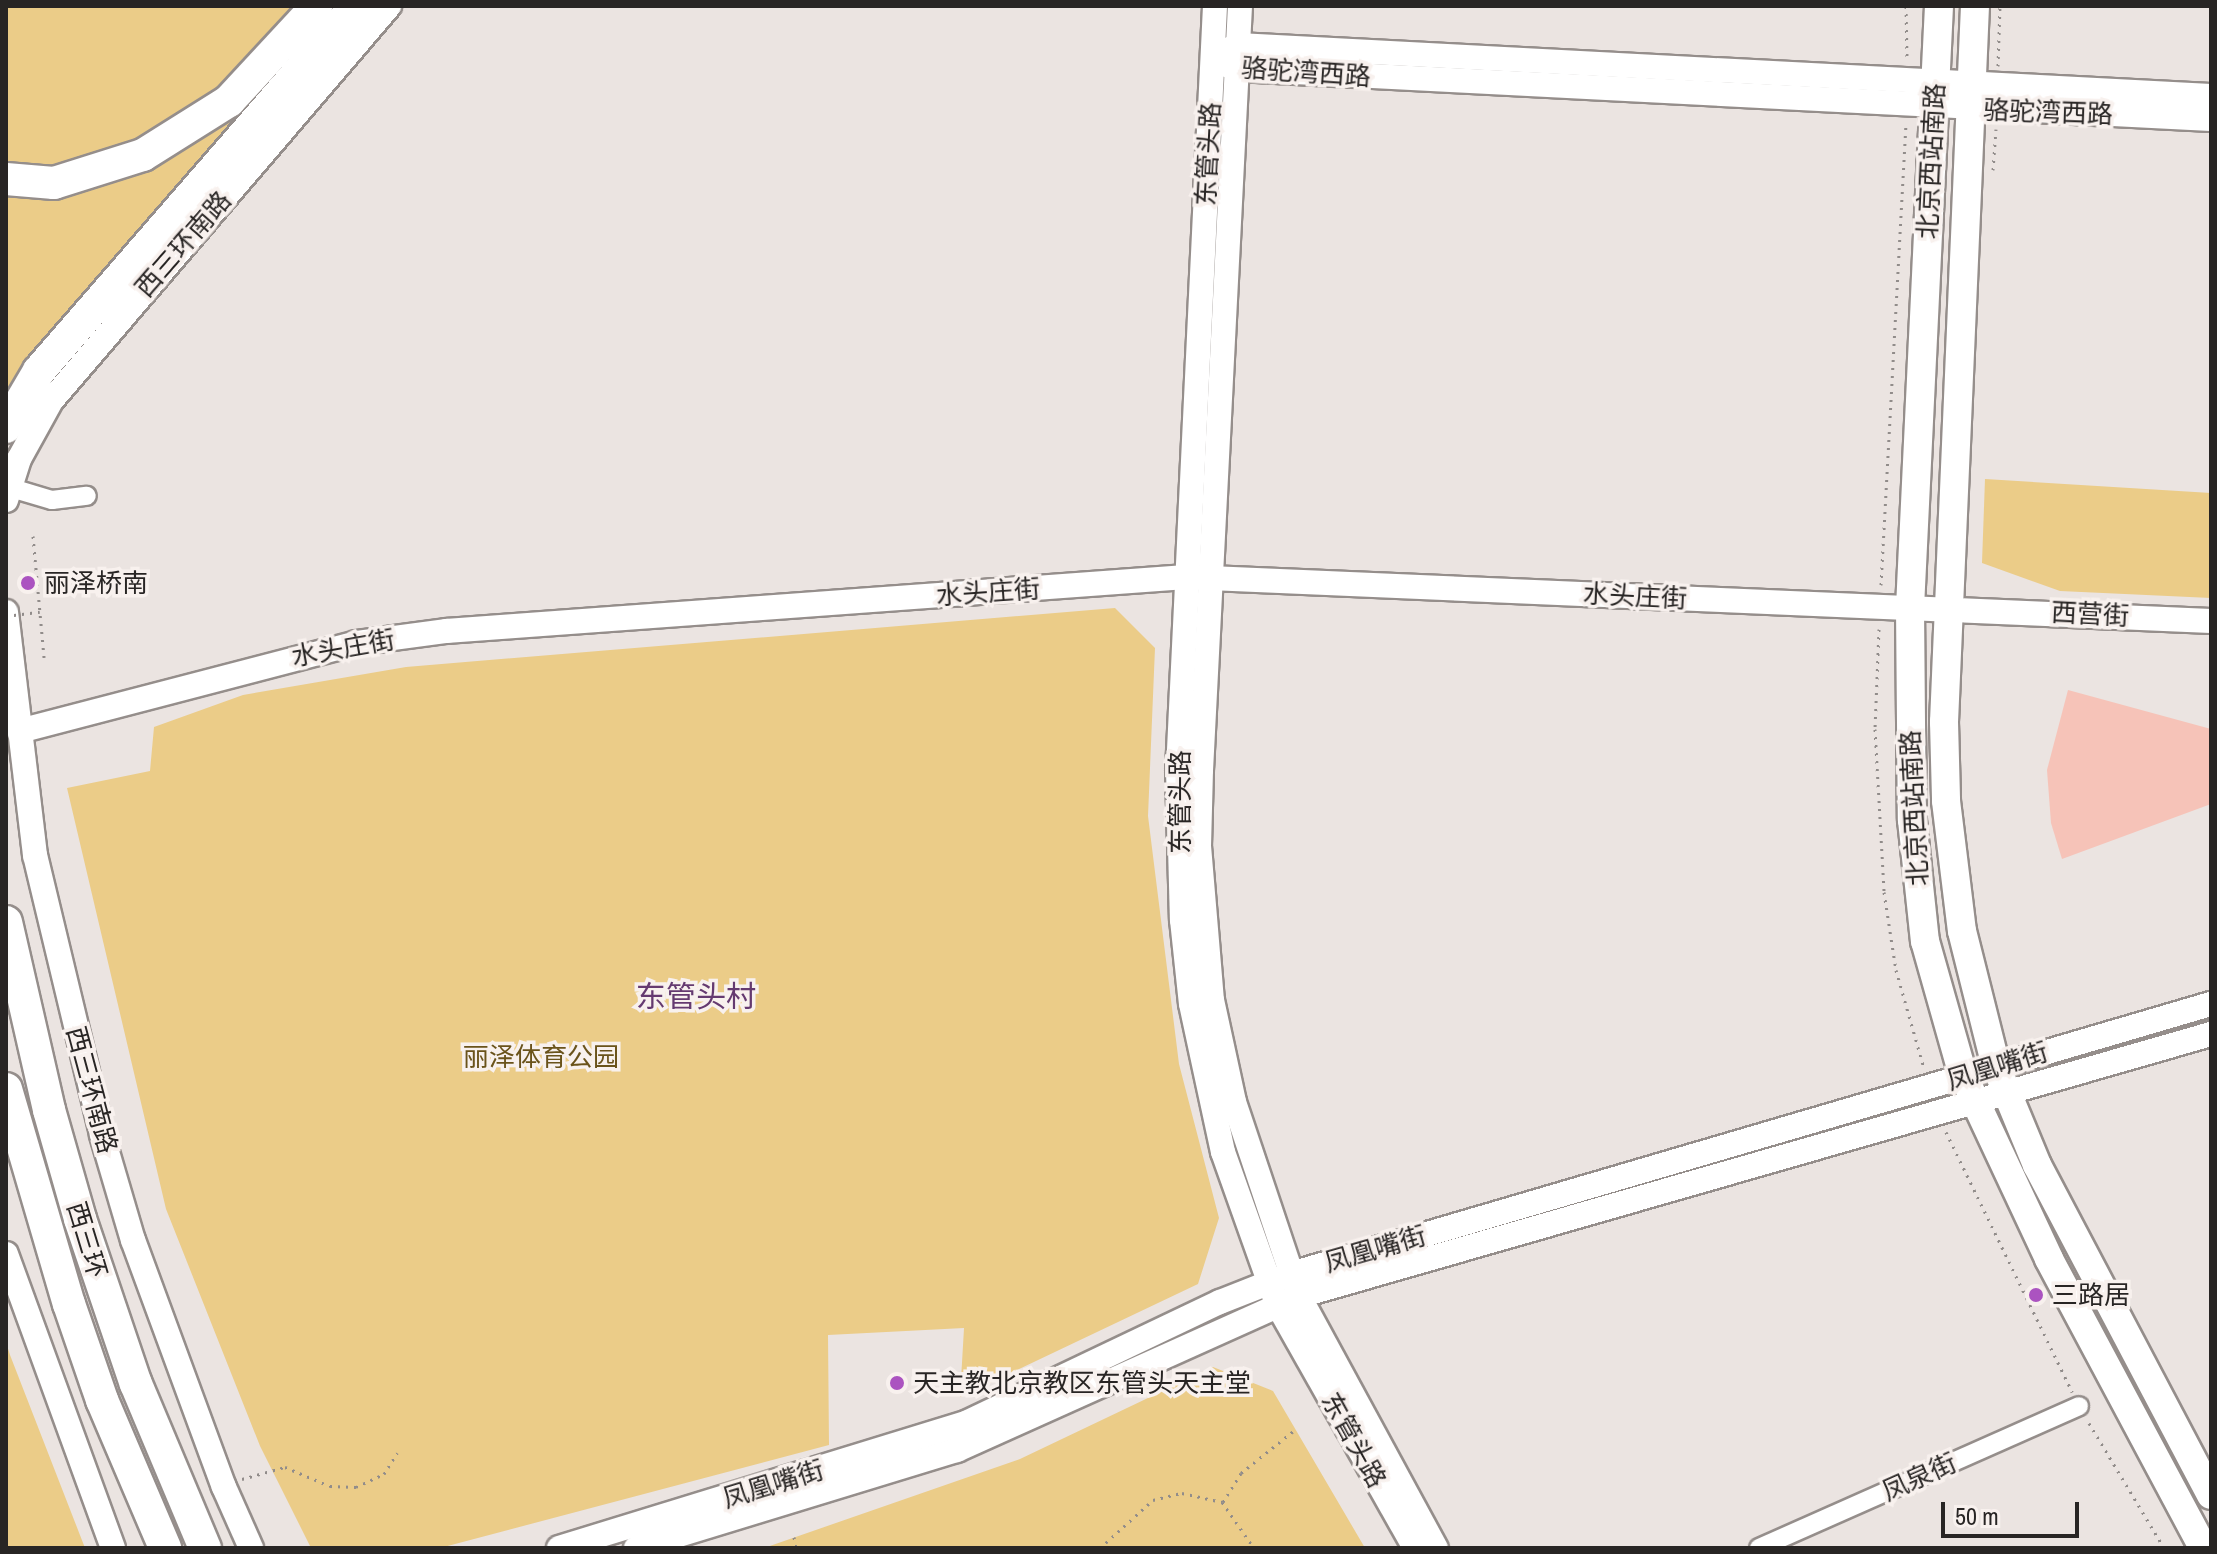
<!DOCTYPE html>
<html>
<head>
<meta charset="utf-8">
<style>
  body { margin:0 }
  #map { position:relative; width:2217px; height:1554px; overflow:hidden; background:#ebe4e1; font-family:"Archivo Narrow","Noto Sans SC",sans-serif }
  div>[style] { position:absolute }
  .green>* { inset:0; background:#ebcc88 }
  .building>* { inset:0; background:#f6c3b8 }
  .path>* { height:3px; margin-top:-1.5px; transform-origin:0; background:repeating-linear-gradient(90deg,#918c8a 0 2px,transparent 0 8px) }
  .roads { filter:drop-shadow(2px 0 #958e8b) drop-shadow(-2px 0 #958e8b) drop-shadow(0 2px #958e8b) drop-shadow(0 -2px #958e8b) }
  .street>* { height:18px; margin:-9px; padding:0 9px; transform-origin:9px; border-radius:9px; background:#fff }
  .secondary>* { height:24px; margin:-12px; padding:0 12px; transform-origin:12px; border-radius:12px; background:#fff }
  .primary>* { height:28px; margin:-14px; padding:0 14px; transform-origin:14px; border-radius:14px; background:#fff }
  .highway>* { height:32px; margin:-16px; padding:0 16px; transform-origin:16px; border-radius:16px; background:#fff }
  .path-bridge>* { height:3px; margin-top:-1.5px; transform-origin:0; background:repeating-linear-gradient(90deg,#918c8a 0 2px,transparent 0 8px) }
  .dots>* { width:22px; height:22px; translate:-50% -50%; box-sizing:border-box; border:4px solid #f8f1ee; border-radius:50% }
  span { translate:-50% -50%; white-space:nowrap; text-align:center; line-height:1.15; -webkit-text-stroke:7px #f8f1ee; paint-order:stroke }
  .street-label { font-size:26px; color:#282524 }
  .poi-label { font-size:26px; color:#282524 }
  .left { translate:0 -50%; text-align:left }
  .park-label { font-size:26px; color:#6a531b }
  .quarter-label { font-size:30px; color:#653a70 }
  .frame { position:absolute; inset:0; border:8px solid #282524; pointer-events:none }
  .scale { position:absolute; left:1941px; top:1502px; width:138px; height:36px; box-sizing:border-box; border:4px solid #282524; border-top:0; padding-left:10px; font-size:24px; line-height:28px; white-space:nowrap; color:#282524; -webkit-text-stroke:6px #f8f1ee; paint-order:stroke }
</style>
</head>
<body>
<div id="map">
  <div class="green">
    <div style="clip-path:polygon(6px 6px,295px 6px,293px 67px,6px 410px)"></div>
    <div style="clip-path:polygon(1985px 479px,2211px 493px,2211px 598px,2060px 591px,1982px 563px)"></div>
    <div style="clip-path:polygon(1115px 608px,1155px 648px,1148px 816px,1179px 1064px,1219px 1218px,1198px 1284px,960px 1397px,964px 1328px,828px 1335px,829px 1445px,440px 1548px,311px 1548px,260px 1446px,166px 1209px,67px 788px,150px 771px,154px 727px,243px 695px,406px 667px)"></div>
    <div style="clip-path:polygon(6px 1342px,10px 1355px,85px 1548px,6px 1548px)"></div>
    <div style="clip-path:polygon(1213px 1367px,1273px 1391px,1365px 1548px,764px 1548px,1020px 1459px)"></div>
  </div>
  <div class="building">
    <div style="clip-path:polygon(2068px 690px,2211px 729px,2211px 804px,2062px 859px,2051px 823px,2047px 770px)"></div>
  </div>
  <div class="path">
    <div style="left:1906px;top:6px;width:52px;rotate:88.9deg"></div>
    <div style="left:1998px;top:66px;width:60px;rotate:-88.1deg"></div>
    <div style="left:1993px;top:170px;width:41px;rotate:-85.8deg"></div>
    <div style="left:33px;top:536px;width:122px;rotate:84.8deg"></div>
    <div style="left:1881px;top:585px;width:460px;rotate:-86.9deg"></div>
    <div style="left:1879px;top:629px;width:100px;rotate:92.3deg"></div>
    <div style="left:1875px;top:729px;width:163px;rotate:86.8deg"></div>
    <div style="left:1884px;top:892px;width:79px;rotate:81.3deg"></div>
    <div style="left:1896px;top:970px;width:102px;rotate:74.1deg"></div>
    <div style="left:1946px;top:1132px;width:289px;rotate:64.1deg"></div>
    <div style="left:2089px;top:1423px;width:146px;rotate:59deg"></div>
    <div style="left:242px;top:1479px;width:45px;rotate:-15.6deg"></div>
    <div style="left:285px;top:1467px;width:49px;rotate:22.9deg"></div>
    <div style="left:330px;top:1486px;width:26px;rotate:2deg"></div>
    <div style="left:356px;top:1487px;width:31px;rotate:-25deg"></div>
    <div style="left:384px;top:1474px;width:25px;rotate:-58deg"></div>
    <div style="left:1223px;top:1502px;width:34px;rotate:-58deg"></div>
    <div style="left:1241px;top:1473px;width:70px;rotate:-38.7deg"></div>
    <div style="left:794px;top:1537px;width:11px;rotate:80deg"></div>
    <div style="left:1100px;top:1548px;width:72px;rotate:-42.2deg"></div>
    <div style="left:1153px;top:1500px;width:30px;rotate:-14deg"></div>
    <div style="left:1182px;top:1493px;width:41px;rotate:12.7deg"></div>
    <div style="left:1222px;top:1502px;width:56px;rotate:55.2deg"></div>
  </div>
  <div class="roads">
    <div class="street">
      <div style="left:8px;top:487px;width:46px;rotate:16.5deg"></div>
      <div style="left:52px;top:500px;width:35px;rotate:-7deg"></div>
      <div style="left:1759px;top:1548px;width:350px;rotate:-23.9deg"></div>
    </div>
    <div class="secondary">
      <div style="left:1215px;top:6px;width:765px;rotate:92.77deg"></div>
      <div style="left:1178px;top:770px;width:150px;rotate:88.5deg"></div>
      <div style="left:1182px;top:920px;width:84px;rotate:83.9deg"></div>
      <div style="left:1191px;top:1004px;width:151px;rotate:77.8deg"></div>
      <div style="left:1223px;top:1152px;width:161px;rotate:70.4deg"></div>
      <div style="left:1277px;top:1304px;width:280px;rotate:60.5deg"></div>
      <div style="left:1240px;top:6px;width:765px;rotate:92.92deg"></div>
      <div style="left:1201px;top:770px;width:76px;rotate:91.5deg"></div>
      <div style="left:1199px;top:846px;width:155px;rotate:85.2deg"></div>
      <div style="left:1212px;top:1000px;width:104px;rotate:77.8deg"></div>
      <div style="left:1234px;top:1102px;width:205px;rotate:71.5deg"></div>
      <div style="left:1299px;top:1296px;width:287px;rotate:61.5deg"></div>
      <div style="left:1224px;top:52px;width:16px;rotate:-27deg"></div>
      <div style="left:1238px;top:45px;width:974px;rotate:3deg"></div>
      <div style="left:1222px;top:63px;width:15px;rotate:23deg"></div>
      <div style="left:1236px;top:69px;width:976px;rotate:2.94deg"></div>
      <div style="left:6px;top:500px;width:43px;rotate:-72.4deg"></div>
      <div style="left:19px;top:459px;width:66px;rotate:-61.1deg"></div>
      <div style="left:51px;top:401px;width:520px;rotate:-49.45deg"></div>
      <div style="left:6px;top:612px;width:245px;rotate:83.2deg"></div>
      <div style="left:35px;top:855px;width:288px;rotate:76.5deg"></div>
      <div style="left:102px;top:1135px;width:109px;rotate:73.6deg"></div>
      <div style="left:133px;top:1240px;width:263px;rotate:69.8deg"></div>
      <div style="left:224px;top:1487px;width:67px;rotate:66.1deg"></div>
      <div style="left:19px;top:731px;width:348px;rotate:-14.6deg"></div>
      <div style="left:356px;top:643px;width:91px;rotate:-7.6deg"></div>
      <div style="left:446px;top:631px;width:742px;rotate:-4.17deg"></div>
      <div style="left:1186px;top:577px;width:1026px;rotate:2.46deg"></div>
      <div style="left:6px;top:1254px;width:313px;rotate:70deg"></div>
      <div style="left:559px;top:1548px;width:428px;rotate:-17.1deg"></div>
      <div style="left:968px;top:1422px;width:279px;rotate:-25.5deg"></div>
      <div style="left:1220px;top:1302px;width:76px;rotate:-21.5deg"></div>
      <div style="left:1291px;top:1274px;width:959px;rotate:-16.36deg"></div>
      <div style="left:636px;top:1548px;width:336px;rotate:-17deg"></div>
      <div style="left:957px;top:1450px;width:375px;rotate:-24.2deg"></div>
      <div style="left:1299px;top:1296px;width:949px;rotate:-16.03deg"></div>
    </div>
    <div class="primary">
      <div style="left:1939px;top:6px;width:602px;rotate:92.76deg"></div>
      <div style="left:1910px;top:607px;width:213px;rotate:89.5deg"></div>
      <div style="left:1912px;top:820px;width:122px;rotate:83.9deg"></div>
      <div style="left:1925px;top:941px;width:139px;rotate:74.2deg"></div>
      <div style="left:1963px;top:1075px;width:203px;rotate:64.9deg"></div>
      <div style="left:2049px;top:1259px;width:327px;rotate:61.9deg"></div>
      <div style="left:1975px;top:6px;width:717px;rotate:92.48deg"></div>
      <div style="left:1944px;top:722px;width:79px;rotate:88.5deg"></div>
      <div style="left:1946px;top:801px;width:131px;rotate:83deg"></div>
      <div style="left:1962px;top:931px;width:139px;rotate:75.9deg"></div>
      <div style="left:1996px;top:1066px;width:107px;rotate:67.5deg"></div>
      <div style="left:2037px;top:1165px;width:373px;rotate:62.2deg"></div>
    </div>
    <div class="highway">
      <div style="left:6px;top:179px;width:48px;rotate:4.8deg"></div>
      <div style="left:54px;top:183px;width:93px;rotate:-17.5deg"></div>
      <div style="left:143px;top:155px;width:102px;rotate:-32.1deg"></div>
      <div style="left:229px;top:101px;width:129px;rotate:-47.2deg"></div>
      <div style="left:6px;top:427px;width:65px;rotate:-59.5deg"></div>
      <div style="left:39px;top:371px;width:483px;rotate:-49deg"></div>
      <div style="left:6px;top:922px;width:193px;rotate:77.1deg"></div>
      <div style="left:49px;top:1110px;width:113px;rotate:74.1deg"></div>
      <div style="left:80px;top:1219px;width:174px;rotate:71.3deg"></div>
      <div style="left:136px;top:1384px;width:178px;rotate:67.2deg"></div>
      <div style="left:6px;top:1089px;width:224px;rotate:73.7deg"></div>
      <div style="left:69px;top:1304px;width:102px;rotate:71deg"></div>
      <div style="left:102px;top:1400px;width:161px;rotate:66.9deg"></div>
    </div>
  </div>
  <div class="path-bridge">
    <div style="left:6px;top:616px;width:34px;rotate:-7deg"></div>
  </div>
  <div class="dots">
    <div style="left:28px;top:583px;background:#ab53c0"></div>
    <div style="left:2036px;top:1295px;background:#ab53c0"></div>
    <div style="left:897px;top:1383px;background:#ab53c0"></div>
  </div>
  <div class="street-label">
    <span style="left:1306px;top:72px;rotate:4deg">骆驼湾西路</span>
    <span style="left:2048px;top:112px;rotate:2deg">骆驼湾西路</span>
    <span style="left:1208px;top:154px;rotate:-87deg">东管头路</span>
    <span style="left:1931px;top:161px;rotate:-87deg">北京西站南路</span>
    <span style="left:183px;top:244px;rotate:-49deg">西三环南路</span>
    <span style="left:988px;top:592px;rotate:-4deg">水头庄街</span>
    <span style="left:1635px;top:596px;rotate:3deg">水头庄街</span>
    <span style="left:2090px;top:614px;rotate:3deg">西营街</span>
    <span style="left:343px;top:648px;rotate:-10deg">水头庄街</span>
    <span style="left:1180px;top:802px;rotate:-90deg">东管头路</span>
    <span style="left:1914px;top:808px;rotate:-93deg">北京西站南路</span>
    <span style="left:1997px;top:1066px;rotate:-17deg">凤凰嘴街</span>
    <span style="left:92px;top:1090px;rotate:75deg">西三环南路</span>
    <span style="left:87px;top:1240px;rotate:73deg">西三环</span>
    <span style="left:1375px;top:1249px;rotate:-16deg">凤凰嘴街</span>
    <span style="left:1354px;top:1440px;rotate:61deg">东管头路</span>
    <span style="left:1919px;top:1477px;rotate:-24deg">凤泉街</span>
    <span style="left:773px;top:1484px;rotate:-17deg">凤凰嘴街</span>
  </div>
  <div class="poi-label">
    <span class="left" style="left:44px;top:583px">丽泽桥南</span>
    <span class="left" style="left:2052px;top:1295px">三路居</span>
    <span class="left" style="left:913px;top:1383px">天主教北京教区东管头天主堂</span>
  </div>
  <div class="park-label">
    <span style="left:541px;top:1057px">丽泽体育公园</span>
  </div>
  <div class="quarter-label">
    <span style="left:696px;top:996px">东管头村</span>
  </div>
  <div class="frame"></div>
  <div class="scale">50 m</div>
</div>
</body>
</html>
